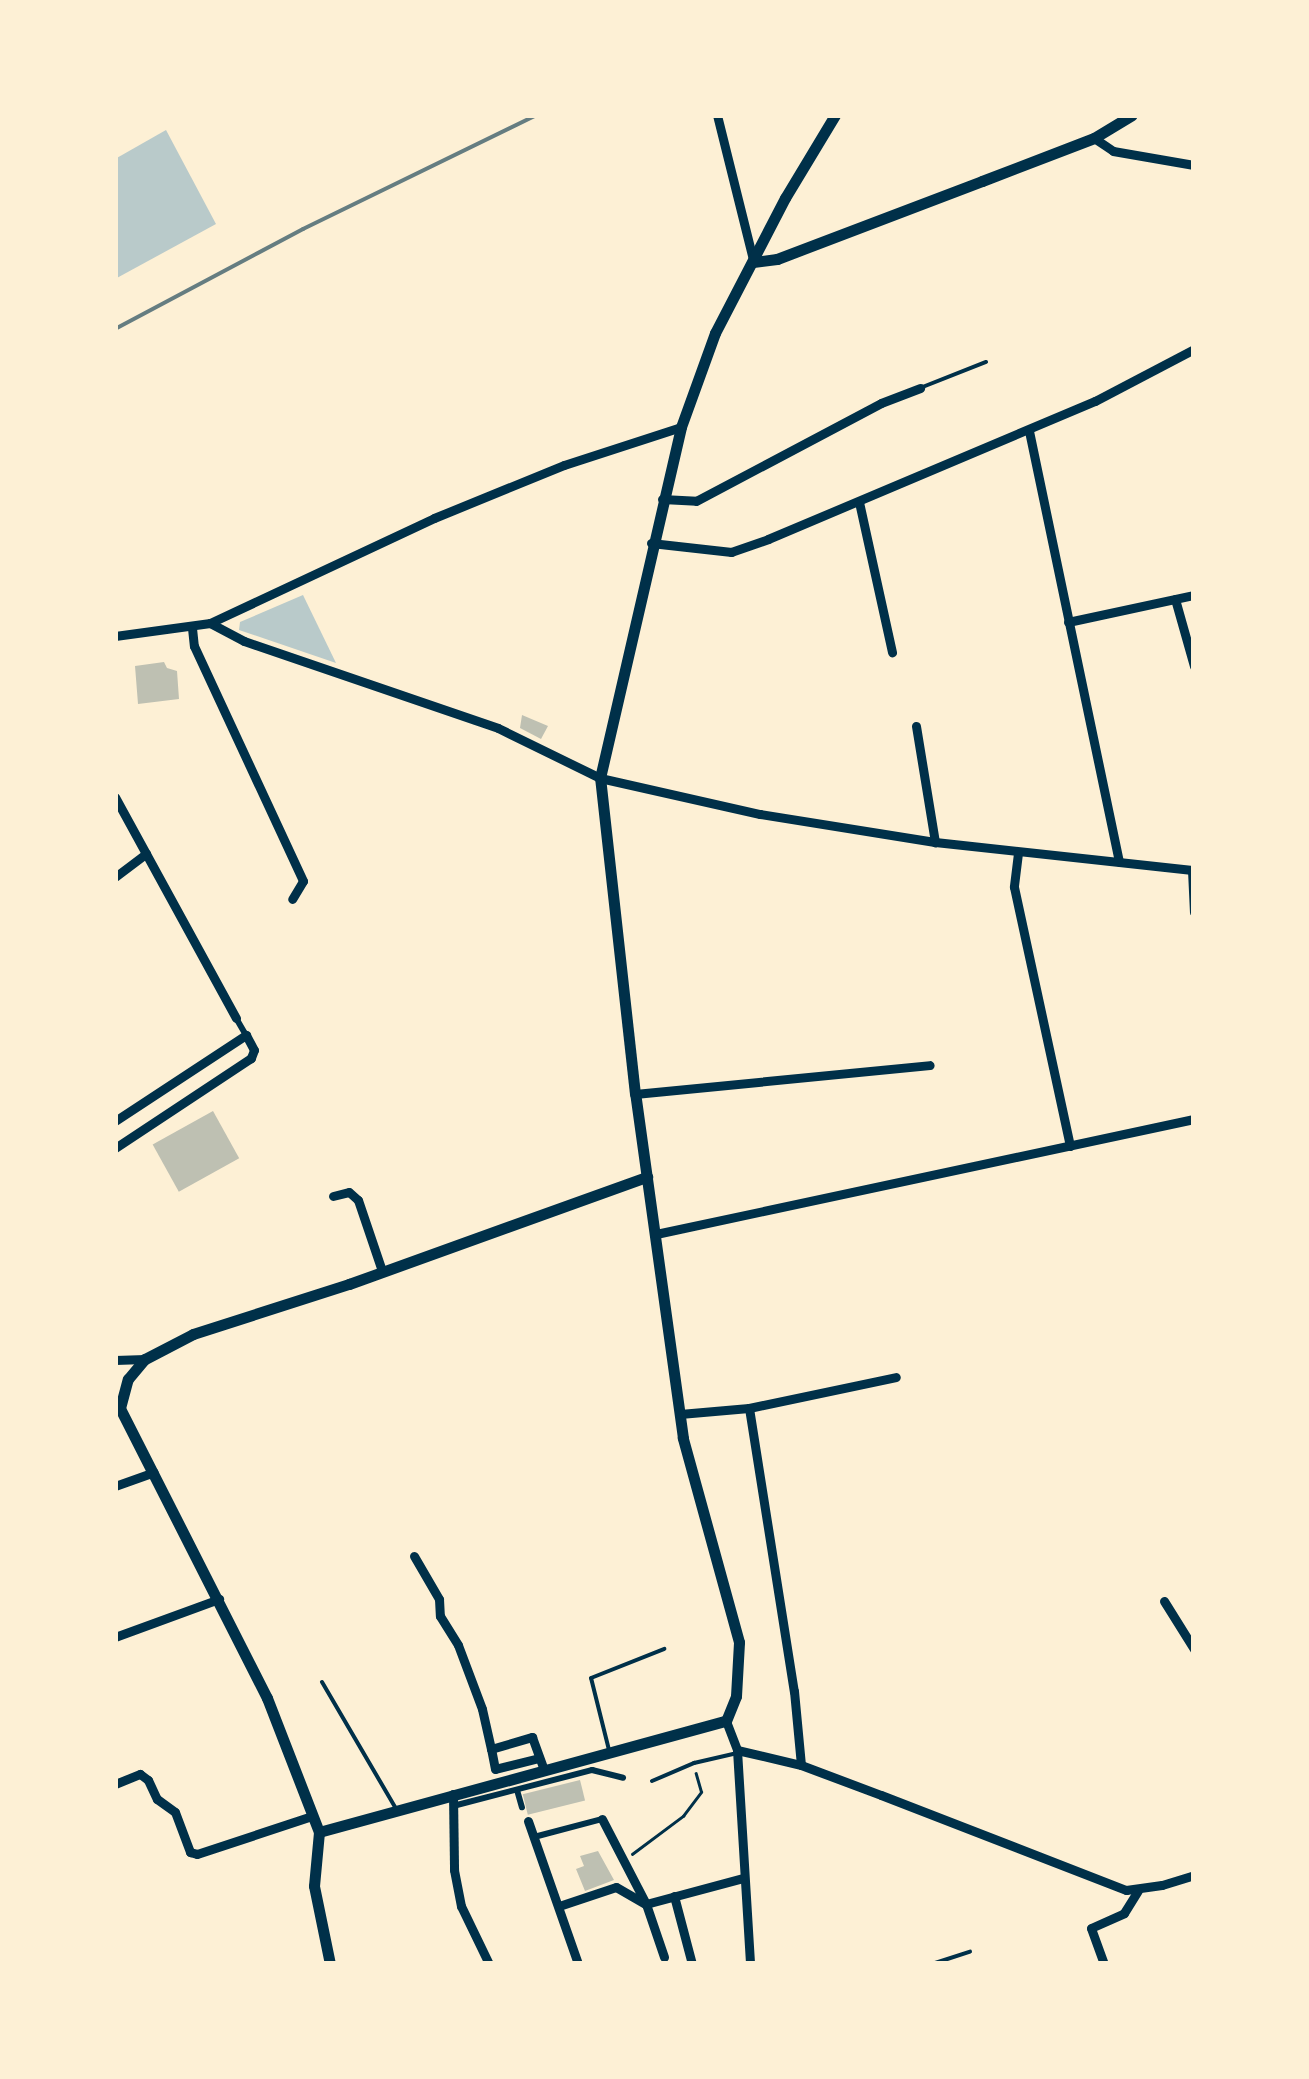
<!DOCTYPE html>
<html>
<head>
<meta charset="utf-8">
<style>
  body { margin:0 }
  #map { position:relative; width:1309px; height:2079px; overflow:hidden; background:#fdf0d5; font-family:Roboto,sans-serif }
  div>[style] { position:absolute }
  .green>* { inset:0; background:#b9caca }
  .building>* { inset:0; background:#bec0b2; transform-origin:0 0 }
  .path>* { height:2.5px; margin:-1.25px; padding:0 1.25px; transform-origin:1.25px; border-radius:1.25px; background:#003049 }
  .service>* { height:4px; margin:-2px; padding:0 2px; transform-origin:2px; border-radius:2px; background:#003049 }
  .pedestrian>* { height:6px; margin:-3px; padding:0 3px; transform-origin:3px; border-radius:3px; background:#003049 }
  .minor>* { height:9px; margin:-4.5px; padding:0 4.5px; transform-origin:4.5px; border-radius:4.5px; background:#003049 }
  .tertiary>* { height:11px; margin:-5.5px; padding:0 5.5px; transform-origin:5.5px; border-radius:5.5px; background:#003049 }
  .rail>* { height:4px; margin:-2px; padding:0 2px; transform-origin:2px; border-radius:2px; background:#657d81 }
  span { translate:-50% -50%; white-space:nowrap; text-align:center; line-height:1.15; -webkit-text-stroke:8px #fdf0d5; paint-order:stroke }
  .frame { position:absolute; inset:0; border:118px solid #fdf0d5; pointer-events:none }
</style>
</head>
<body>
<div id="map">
  <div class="green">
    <div style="clip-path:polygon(166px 130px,216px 224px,115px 279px,115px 159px)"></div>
    <div style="clip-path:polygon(303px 595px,336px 663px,239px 630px,240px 622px)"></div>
  </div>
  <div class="building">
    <div style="clip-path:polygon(164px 662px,167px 668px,177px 671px,179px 699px,138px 704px,135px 666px)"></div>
    <div style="clip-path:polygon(522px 715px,548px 726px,541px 739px,520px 728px)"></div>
    <div style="left:213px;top:1111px;width:54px;height:69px;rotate:61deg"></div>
    <div style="left:580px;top:1780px;width:21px;height:59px;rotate:76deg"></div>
    <div style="clip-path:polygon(598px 1851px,614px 1880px,585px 1891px,576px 1869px,584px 1866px,580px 1856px)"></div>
  </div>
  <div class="path">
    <div style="left:632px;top:1854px;width:64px;rotate:-36.7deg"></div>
    <div style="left:683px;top:1816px;width:30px;rotate:-53deg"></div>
    <div style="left:701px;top:1792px;width:19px;rotate:-106deg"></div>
  </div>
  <div class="service">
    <div style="left:920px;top:388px;width:71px;rotate:-21.5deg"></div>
    <div style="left:322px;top:1682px;width:145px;rotate:59.7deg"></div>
    <div style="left:609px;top:1750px;width:74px;rotate:-104deg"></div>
    <div style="left:591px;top:1678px;width:79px;rotate:-21.7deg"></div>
    <div style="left:652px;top:1781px;width:46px;rotate:-23.2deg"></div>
    <div style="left:694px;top:1763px;width:40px;rotate:-13deg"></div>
    <div style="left:932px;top:1964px;width:40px;rotate:-18deg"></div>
  </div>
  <div class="pedestrian">
    <div style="left:236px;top:1018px;width:20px;rotate:60deg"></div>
    <div style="left:517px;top:1790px;width:18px;rotate:74deg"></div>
    <div style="left:453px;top:1806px;width:144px;rotate:-14.5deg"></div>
    <div style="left:592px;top:1770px;width:32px;rotate:14deg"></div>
    <div style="left:534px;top:1837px;width:70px;rotate:-14.8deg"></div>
  </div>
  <div class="minor">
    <div style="left:717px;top:115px;width:148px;rotate:76deg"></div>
    <div style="left:1094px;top:138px;width:23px;rotate:34deg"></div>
    <div style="left:1113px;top:151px;width:82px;rotate:9.8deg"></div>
    <div style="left:1029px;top:431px;width:440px;rotate:78.2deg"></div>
    <div style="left:662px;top:499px;width:34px;rotate:3deg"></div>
    <div style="left:696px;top:501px;width:209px;rotate:-27.9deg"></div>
    <div style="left:881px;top:403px;width:42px;rotate:-21deg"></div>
    <div style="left:859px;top:502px;width:154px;rotate:77.6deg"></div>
    <div style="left:651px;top:543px;width:81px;rotate:6.4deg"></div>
    <div style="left:731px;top:552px;width:39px;rotate:-19deg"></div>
    <div style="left:768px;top:539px;width:355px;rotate:-22.9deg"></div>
    <div style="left:1095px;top:401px;width:112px;rotate:-27.7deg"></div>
    <div style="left:1175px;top:599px;width:70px;rotate:74.2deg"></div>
    <div style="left:1068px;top:622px;width:129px;rotate:-12.1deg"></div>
    <div style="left:210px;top:623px;width:38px;rotate:28deg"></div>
    <div style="left:244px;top:641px;width:268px;rotate:18.9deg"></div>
    <div style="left:498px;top:728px;width:114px;rotate:26.1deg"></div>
    <div style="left:600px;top:778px;width:164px;rotate:12.7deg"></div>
    <div style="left:760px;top:814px;width:177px;rotate:9.1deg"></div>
    <div style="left:935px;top:842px;width:261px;rotate:6.2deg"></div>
    <div style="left:192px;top:628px;width:18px;rotate:84deg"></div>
    <div style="left:194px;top:646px;width:259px;rotate:65.1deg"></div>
    <div style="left:303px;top:881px;width:21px;rotate:121deg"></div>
    <div style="left:115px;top:636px;width:96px;rotate:-7.8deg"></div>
    <div style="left:210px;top:623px;width:247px;rotate:-25.1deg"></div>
    <div style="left:434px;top:518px;width:140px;rotate:-22.2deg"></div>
    <div style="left:564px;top:465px;width:123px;rotate:-18deg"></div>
    <div style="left:916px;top:726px;width:118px;rotate:80.7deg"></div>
    <div style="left:115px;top:797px;width:252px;rotate:61.3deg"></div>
    <div style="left:1018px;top:853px;width:34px;rotate:97deg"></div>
    <div style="left:1014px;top:887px;width:265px;rotate:77.8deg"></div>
    <div style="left:1192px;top:870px;width:42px;rotate:87.3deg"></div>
    <div style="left:115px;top:877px;width:39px;rotate:-37deg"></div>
    <div style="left:635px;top:1094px;width:296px;rotate:-5.6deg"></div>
    <div style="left:115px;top:1121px;width:157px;rotate:-33.3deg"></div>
    <div style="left:246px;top:1035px;width:17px;rotate:62deg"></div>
    <div style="left:254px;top:1050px;width:9px;rotate:111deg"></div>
    <div style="left:251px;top:1058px;width:163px;rotate:146.5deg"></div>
    <div style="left:333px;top:1196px;width:16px;rotate:-14deg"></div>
    <div style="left:349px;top:1192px;width:12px;rotate:42deg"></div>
    <div style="left:358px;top:1200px;width:75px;rotate:71.3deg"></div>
    <div style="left:656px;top:1234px;width:550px;rotate:-12.07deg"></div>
    <div style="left:115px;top:1360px;width:30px;rotate:-2deg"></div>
    <div style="left:749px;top:1408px;width:287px;rotate:81deg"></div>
    <div style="left:794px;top:1691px;width:74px;rotate:84.6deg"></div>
    <div style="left:680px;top:1414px;width:69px;rotate:-5deg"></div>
    <div style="left:749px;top:1408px;width:150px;rotate:-11.9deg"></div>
    <div style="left:115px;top:1486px;width:41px;rotate:-19.7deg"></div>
    <div style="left:414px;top:1556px;width:50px;rotate:59.8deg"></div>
    <div style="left:439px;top:1599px;width:17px;rotate:87deg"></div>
    <div style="left:440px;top:1616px;width:34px;rotate:58deg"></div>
    <div style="left:458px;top:1645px;width:68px;rotate:69.4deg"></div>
    <div style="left:482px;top:1709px;width:41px;rotate:77.3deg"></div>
    <div style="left:1164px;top:1601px;width:57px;rotate:58deg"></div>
    <div style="left:115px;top:1637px;width:111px;rotate:-20.1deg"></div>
    <div style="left:726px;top:1721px;width:31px;rotate:69deg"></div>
    <div style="left:737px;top:1750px;width:66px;rotate:13.2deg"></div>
    <div style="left:801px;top:1765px;width:85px;rotate:20.6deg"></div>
    <div style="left:881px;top:1795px;width:263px;rotate:21.2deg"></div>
    <div style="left:1126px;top:1890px;width:36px;rotate:-8deg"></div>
    <div style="left:1162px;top:1885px;width:34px;rotate:-17deg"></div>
    <div style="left:737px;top:1750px;width:214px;rotate:86.5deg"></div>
    <div style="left:539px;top:1758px;width:45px;rotate:166deg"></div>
    <div style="left:495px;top:1769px;width:20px;rotate:-101deg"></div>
    <div style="left:491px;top:1749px;width:43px;rotate:-16.3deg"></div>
    <div style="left:532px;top:1737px;width:33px;rotate:70deg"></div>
    <div style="left:115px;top:1784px;width:27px;rotate:-22deg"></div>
    <div style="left:140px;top:1774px;width:10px;rotate:37deg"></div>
    <div style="left:148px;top:1780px;width:21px;rotate:65deg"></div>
    <div style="left:157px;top:1799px;width:22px;rotate:36deg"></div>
    <div style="left:175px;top:1812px;width:43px;rotate:69.4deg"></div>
    <div style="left:190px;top:1852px;width:7px;rotate:16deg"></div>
    <div style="left:197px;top:1854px;width:121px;rotate:-18.3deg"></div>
    <div style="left:453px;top:1794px;width:76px;rotate:89.2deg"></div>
    <div style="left:454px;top:1870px;width:37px;rotate:79deg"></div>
    <div style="left:461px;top:1906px;width:64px;rotate:64.2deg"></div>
    <div style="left:602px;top:1819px;width:96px;rotate:62.6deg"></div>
    <div style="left:646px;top:1904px;width:56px;rotate:71.2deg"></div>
    <div style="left:528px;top:1821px;width:151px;rotate:70.7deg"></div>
    <div style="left:674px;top:1896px;width:70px;rotate:75.2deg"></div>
    <div style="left:559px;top:1906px;width:60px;rotate:-18.4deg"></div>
    <div style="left:616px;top:1887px;width:34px;rotate:30deg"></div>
    <div style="left:646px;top:1904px;width:100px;rotate:-15deg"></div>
    <div style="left:1104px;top:1964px;width:38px;rotate:-110deg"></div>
    <div style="left:1091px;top:1928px;width:36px;rotate:-24deg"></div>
    <div style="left:1124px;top:1913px;width:26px;rotate:-58deg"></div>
  </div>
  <div class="tertiary">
    <div style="left:753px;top:262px;width:24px;rotate:-7deg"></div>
    <div style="left:777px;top:259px;width:219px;rotate:-20.8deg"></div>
    <div style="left:982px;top:181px;width:120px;rotate:-21deg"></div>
    <div style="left:1094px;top:138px;width:44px;rotate:-31.2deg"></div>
    <div style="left:319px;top:1832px;width:422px;rotate:-15.3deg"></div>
    <div style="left:726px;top:1721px;width:27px;rotate:-68deg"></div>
    <div style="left:736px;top:1696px;width:54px;rotate:-86.8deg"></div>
    <div style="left:739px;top:1642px;width:212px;rotate:-105.4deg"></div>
    <div style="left:683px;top:1438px;width:347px;rotate:-97.9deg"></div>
    <div style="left:635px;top:1094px;width:318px;rotate:-96.3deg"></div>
    <div style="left:600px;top:778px;width:360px;rotate:-77deg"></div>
    <div style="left:681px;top:427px;width:100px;rotate:-70.1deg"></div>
    <div style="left:715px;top:333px;width:152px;rotate:-62.6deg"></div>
    <div style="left:785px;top:198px;width:97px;rotate:-58.9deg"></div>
    <div style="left:319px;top:1832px;width:144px;rotate:-111.2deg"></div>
    <div style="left:267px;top:1698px;width:325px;rotate:-116.9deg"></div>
    <div style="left:120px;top:1408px;width:30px;rotate:-75deg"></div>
    <div style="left:128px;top:1379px;width:26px;rotate:-50deg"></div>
    <div style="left:145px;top:1359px;width:54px;rotate:-27.5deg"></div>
    <div style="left:193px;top:1334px;width:164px;rotate:-17.8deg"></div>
    <div style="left:349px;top:1284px;width:317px;rotate:-19.8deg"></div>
    <div style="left:319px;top:1832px;width:54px;rotate:95.3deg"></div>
    <div style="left:314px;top:1886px;width:80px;rotate:78.4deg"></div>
  </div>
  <div class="rail">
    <div style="left:115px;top:329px;width:213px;rotate:-28deg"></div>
    <div style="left:303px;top:229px;width:260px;rotate:-26deg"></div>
  </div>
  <div class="frame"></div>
</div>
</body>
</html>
